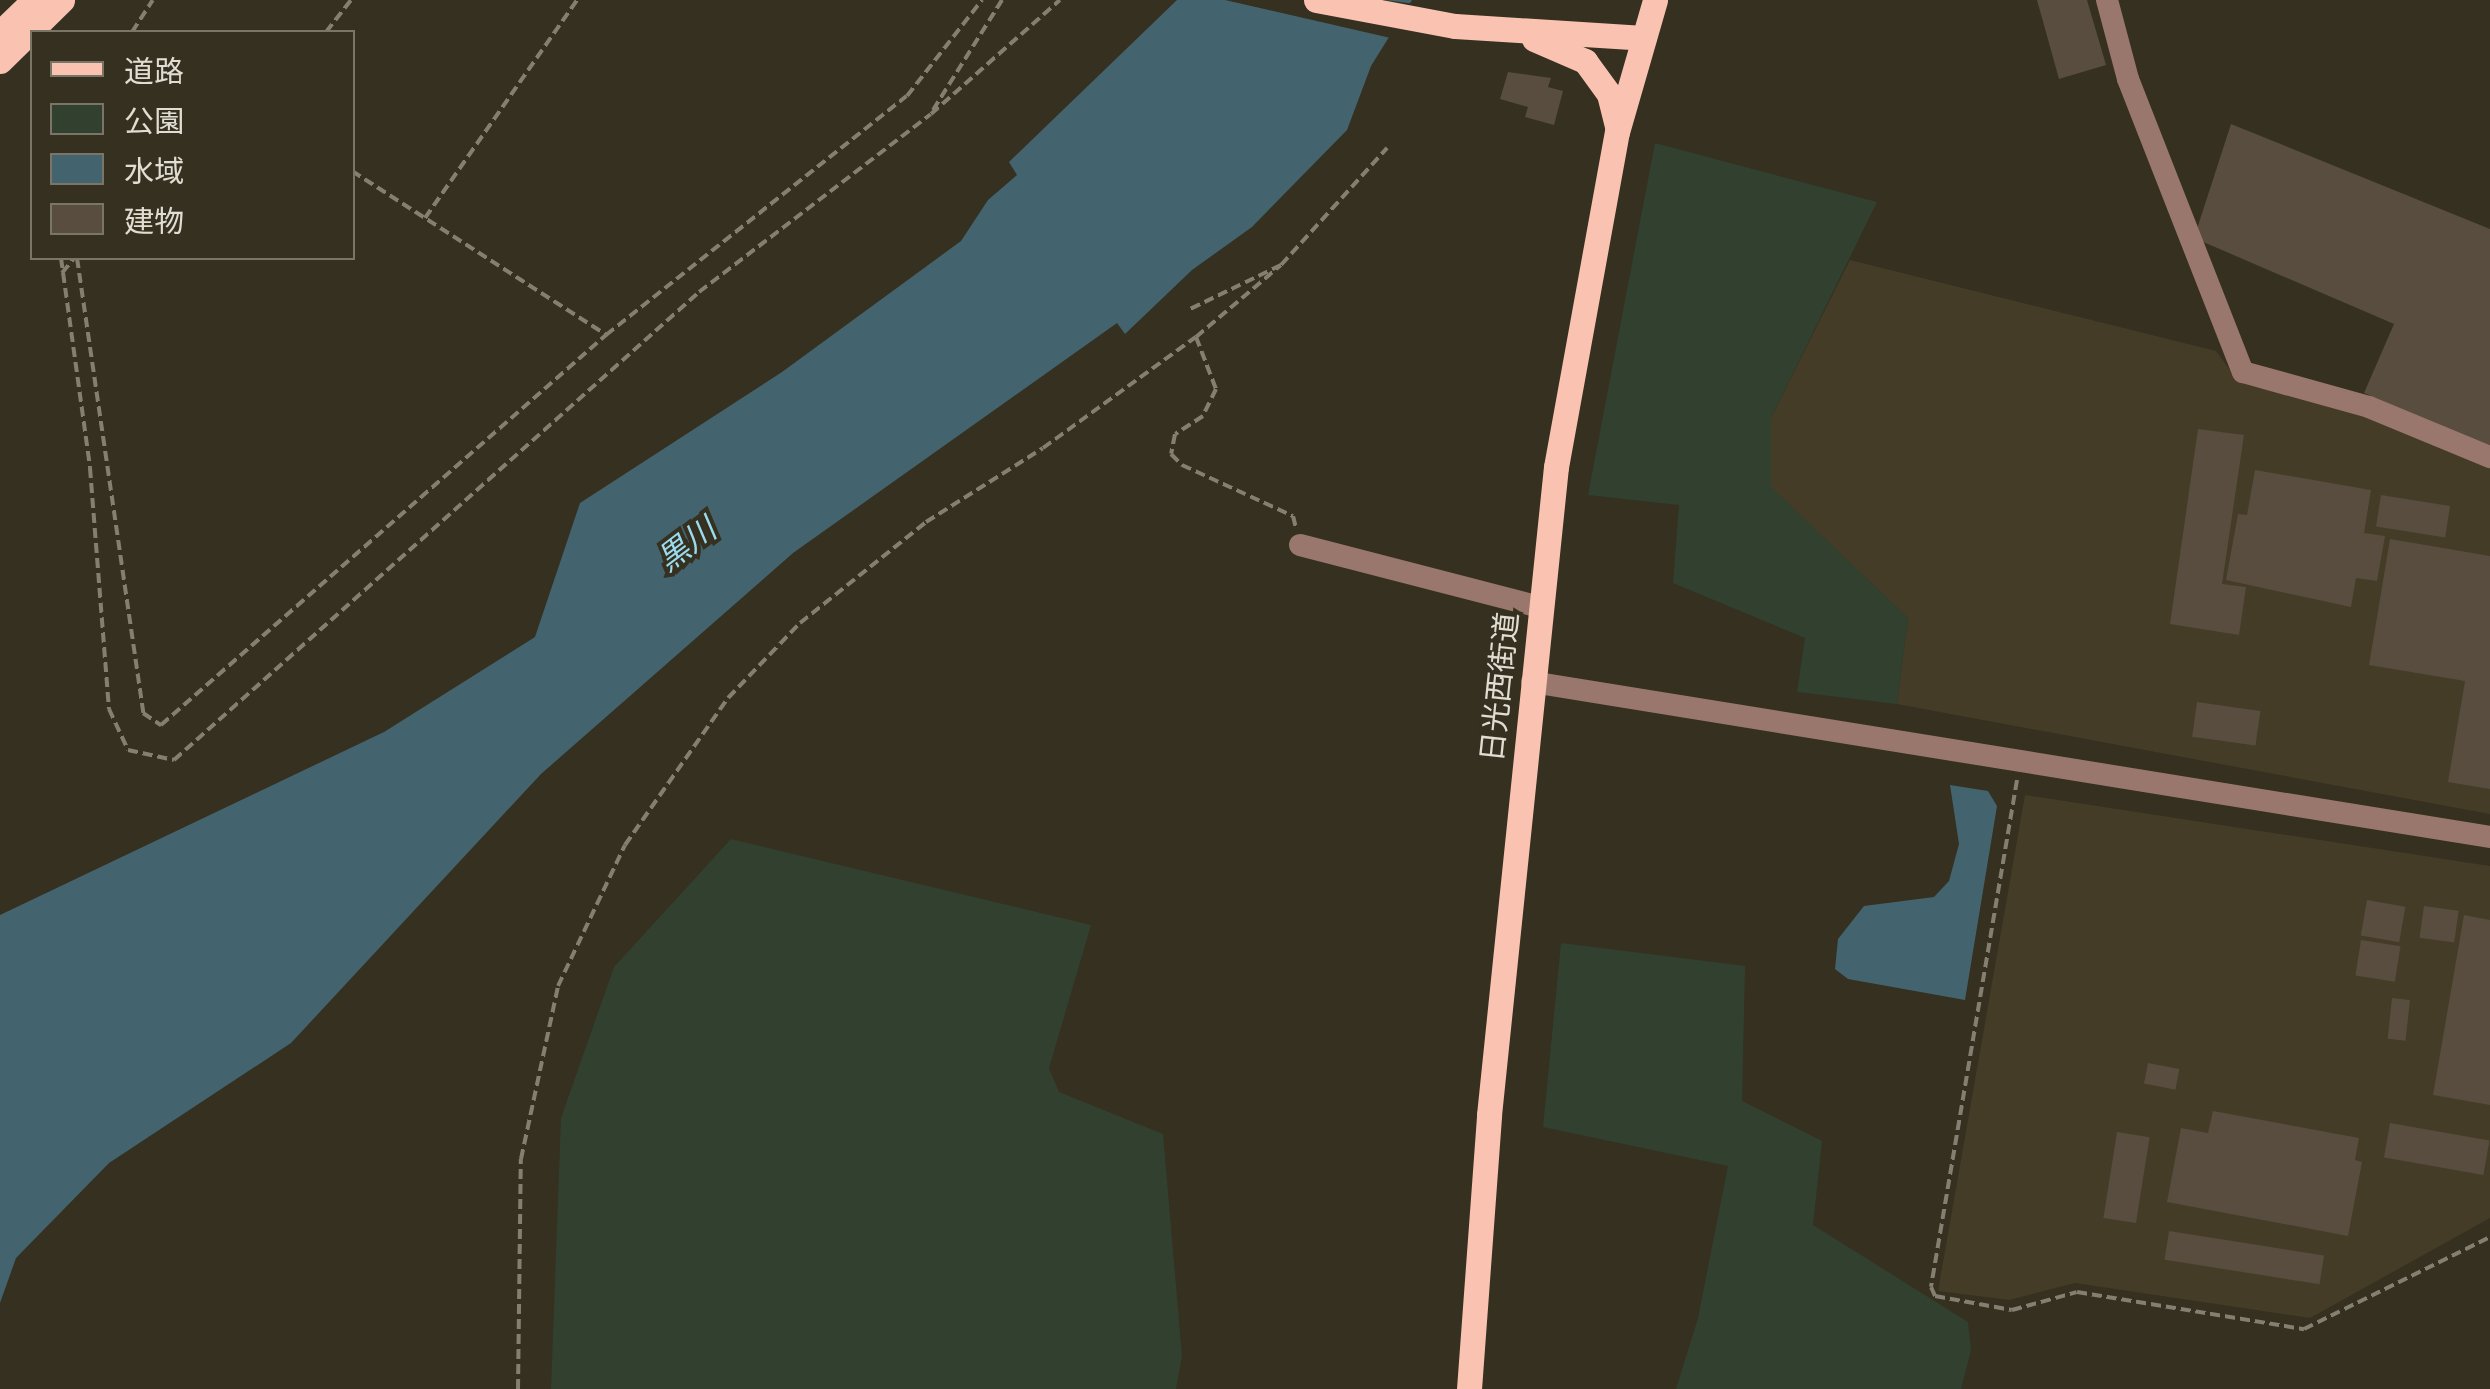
<!DOCTYPE html>
<html>
<head>
<meta charset="utf-8">
<style>
  body { margin:0 }
  #map { position:relative; width:2490px; height:1389px; overflow:hidden; background:#35301f; font-family:"PT Sans","Noto Sans JP",sans-serif }
  div>[style] { position:absolute }
  .built>* { inset:0; background:#443c26 }
  .green>* { inset:0; background:#324030 }
  .water>* { inset:0; background:#43646e }
  .pier>* { inset:0; background:#35301f }
  .building>* { inset:0; background:#584d3e; transform-origin:0 0 }
  .path>* { height:4px; margin-top:-2px; transform-origin:0; background:repeating-linear-gradient(90deg,#847f71 0 10px,transparent 0 15px) }
  .minor>* { height:22px; margin:-11px; padding:0 11px; transform-origin:11px; border-radius:11px; background:#99776d }
  .major>* { height:25px; margin:-12.5px; padding:0 12.5px; transform-origin:12.5px; border-radius:12.5px; background:#fac2b1 }
  span { translate:-50% -50%; white-space:nowrap; text-align:center; line-height:1.15; -webkit-text-stroke:8px #35301f; paint-order:stroke }
  .street-label { font-size:30px; color:#e1ddd3 }
  .water-label { font-size:32px; color:#9adcef; font-style:italic }
  .legend { position:absolute; left:30px; top:30px; width:325px; height:230px; box-sizing:border-box; background:#35301f; border:2px solid #7a7567; margin:0; padding:12px 18px; list-style:none; font-size:30px; color:#e1ddd3 }
  .legend li { display:flex; align-items:center; gap:20px; height:50px }
  .legend b { width:50px; border:2px solid #7a7567 }
</style>
</head>
<body>
<div id="map">
  <div class="built">
    <div style="clip-path:polygon(1850px 260px,2216px 351px,2236px 378px,2365px 414px,2490px 468px,2490px 814px,1897px 704px,1908px 618px,1771px 488px,1771px 418px)"></div>
    <div style="clip-path:polygon(2025px 795px,2490px 866px,2490px 1218px,2310px 1318px,2075px 1283px,2009px 1300px,1938px 1291px)"></div>
  </div>
  <div class="green">
    <div style="clip-path:polygon(1655px 143px,1877px 202px,1771px 418px,1771px 487px,1908px 618px,1897px 704px,1797px 692px,1805px 638px,1673px 583px,1679px 505px,1588px 495px)"></div>
    <div style="clip-path:polygon(731px 839px,1091px 925px,1049px 1068px,1059px 1092px,1163px 1134px,1182px 1356px,1176px 1389px,551px 1389px,561px 1118px,614px 967px)"></div>
    <div style="clip-path:polygon(1561px 943px,1745px 966px,1742px 1101px,1822px 1141px,1813px 1225px,1968px 1322px,1971px 1350px,1961px 1389px,1676px 1389px,1698px 1318px,1728px 1166px,1543px 1127px)"></div>
  </div>
  <div class="water">
    <div style="clip-path:polygon(1177px 0,1412px 0,1371px 66px,1347px 130px,1252px 227px,1192px 270px,1125px 334px,1117px 323px,793px 553px,541px 774px,291px 1043px,109px 1163px,16px 1258px,0 1303px,0 915px,384px 732px,535px 637px,580px 503px,782px 372px,961px 241px,988px 200px,1017px 175px,1009px 162px)"></div>
    <div style="clip-path:polygon(1950px 785px,1988px 791px,1997px 806px,1965px 1000px,1848px 979px,1835px 969px,1838px 939px,1864px 906px,1934px 897px,1949px 881px,1959px 844px)"></div>
  </div>
  <div class="pier">
    <div style="clip-path:polygon(1225px 0,1385px 0,1415px 4px,1395px 39px)"></div>
  </div>
  <div class="building">
    <div style="clip-path:polygon(2037px 0,2087px 0,2106px 65px,2059px 79px)"></div>
    <div style="clip-path:polygon(1508px 72px,1551px 78px,1548px 87px,1563px 91px,1554px 125px,1525px 117px,1528px 107px,1500px 99px)"></div>
    <div style="clip-path:polygon(2231px 124px,2490px 229px,2490px 446px,2364px 393px,2394px 324px,2194px 238px)"></div>
    <div style="clip-path:polygon(2198px 429px,2244px 435px,2222px 584px,2246px 587px,2239px 635px,2170px 624px)"></div>
    <div style="clip-path:polygon(2255px 470px,2371px 490px,2364px 533px,2385px 536px,2377px 581px,2356px 578px,2351px 607px,2226px 580px,2238px 514px,2247px 515px)"></div>
    <div style="left:2381px;top:495px;width:70px;height:32px;rotate:9deg"></div>
    <div style="clip-path:polygon(2390px 539px,2490px 556px,2490px 789px,2448px 782px,2465px 681px,2369px 665px)"></div>
    <div style="left:2197px;top:702px;width:64px;height:35px;rotate:8deg"></div>
    <div style="left:2367px;top:900px;width:39px;height:36px;rotate:10deg"></div>
    <div style="left:2424px;top:906px;width:35px;height:32px;rotate:8deg"></div>
    <div style="clip-path:polygon(2464px 915px,2490px 920px,2490px 1105px,2433px 1095px)"></div>
    <div style="left:2361px;top:940px;width:40px;height:36px;rotate:9deg"></div>
    <div style="left:2392px;top:998px;width:18px;height:41px;rotate:6deg"></div>
    <div style="left:2148px;top:1063px;width:32px;height:21px;rotate:11deg"></div>
    <div style="clip-path:polygon(2213px 1111px,2359px 1138px,2355px 1160px,2362px 1162px,2348px 1236px,2167px 1202px,2181px 1128px,2208px 1133px)"></div>
    <div style="left:2390px;top:1123px;width:101px;height:35px;rotate:10deg"></div>
    <div style="left:2117px;top:1132px;width:33px;height:87px;rotate:9deg"></div>
    <div style="left:2169px;top:1231px;width:157px;height:29px;rotate:9deg"></div>
  </div>
  <div class="path">
    <div style="left:132px;top:32px;width:38px;rotate:-57deg"></div>
    <div style="left:326px;top:32px;width:41px;rotate:-52deg"></div>
    <div style="left:933px;top:110px;width:130px;rotate:-57.9deg"></div>
    <div style="left:352px;top:171px;width:301px;rotate:32.8deg"></div>
    <div style="left:425px;top:218px;width:266px;rotate:-55.1deg"></div>
    <div style="left:61px;top:258px;width:212px;rotate:82.1deg"></div>
    <div style="left:90px;top:468px;width:242px;rotate:85.5deg"></div>
    <div style="left:109px;top:709px;width:45px;rotate:65.1deg"></div>
    <div style="left:128px;top:750px;width:47px;rotate:12.3deg"></div>
    <div style="left:174px;top:760px;width:703px;rotate:-41.71deg"></div>
    <div style="left:699px;top:292px;width:292px;rotate:-37.5deg"></div>
    <div style="left:931px;top:114px;width:172px;rotate:-41.5deg"></div>
    <div style="left:77px;top:258px;width:460px;rotate:81.7deg"></div>
    <div style="left:143px;top:713px;width:22px;rotate:34deg"></div>
    <div style="left:161px;top:725px;width:592px;rotate:-41.23deg"></div>
    <div style="left:606px;top:335px;width:384px;rotate:-38.5deg"></div>
    <div style="left:907px;top:96px;width:122px;rotate:-52deg"></div>
    <div style="left:1281px;top:265px;width:158px;rotate:-47.8deg"></div>
    <div style="left:62px;top:273px;width:19px;rotate:-51deg"></div>
    <div style="left:1196px;top:337px;width:56px;rotate:69deg"></div>
    <div style="left:1216px;top:389px;width:30px;rotate:116deg"></div>
    <div style="left:1203px;top:416px;width:33px;rotate:147deg"></div>
    <div style="left:1175px;top:434px;width:20px;rotate:101deg"></div>
    <div style="left:1171px;top:454px;width:16px;rotate:45deg"></div>
    <div style="left:1182px;top:465px;width:122px;rotate:24.7deg"></div>
    <div style="left:1293px;top:516px;width:12px;rotate:76deg"></div>
    <div style="left:2017px;top:780px;width:514px;rotate:99.63deg"></div>
    <div style="left:1931px;top:1287px;width:10px;rotate:66deg"></div>
    <div style="left:1935px;top:1296px;width:78px;rotate:10.3deg"></div>
    <div style="left:2012px;top:1310px;width:67px;rotate:-15.5deg"></div>
    <div style="left:2077px;top:1292px;width:230px;rotate:9.3deg"></div>
    <div style="left:2304px;top:1329px;width:208px;rotate:-26.3deg"></div>
    <div style="left:518px;top:1389px;width:230px;rotate:-89.3deg"></div>
    <div style="left:521px;top:1159px;width:177px;rotate:-77.9deg"></div>
    <div style="left:558px;top:986px;width:156px;rotate:-64.6deg"></div>
    <div style="left:625px;top:845px;width:179px;rotate:-55deg"></div>
    <div style="left:728px;top:698px;width:104px;rotate:-46.2deg"></div>
    <div style="left:800px;top:623px;width:161px;rotate:-38.7deg"></div>
    <div style="left:926px;top:522px;width:138px;rotate:-32.3deg"></div>
    <div style="left:1043px;top:448px;width:189px;rotate:-36deg"></div>
    <div style="left:1196px;top:337px;width:111px;rotate:-40.3deg"></div>
    <div style="left:1281px;top:265px;width:103px;rotate:154.2deg"></div>
  </div>
  <div class="minor">
    <div style="left:2107px;top:0;width:82px;rotate:75.1deg"></div>
    <div style="left:2128px;top:79px;width:315px;rotate:68.6deg"></div>
    <div style="left:2243px;top:372px;width:131px;rotate:15.5deg"></div>
    <div style="left:2369px;top:407px;width:131px;rotate:22.5deg"></div>
    <div style="left:1300px;top:545px;width:247px;rotate:14.5deg"></div>
    <div style="left:1532px;top:682px;width:970px;rotate:9.19deg"></div>
  </div>
  <div class="major">
    <div style="left:1316px;top:0;width:141px;rotate:10.6deg"></div>
    <div style="left:1455px;top:26px;width:189px;rotate:3.6deg"></div>
    <div style="left:0;top:33px;width:47px;rotate:-44.1deg"></div>
    <div style="left:1534px;top:39px;width:56px;rotate:23.3deg"></div>
    <div style="left:1585px;top:61px;width:41px;rotate:54deg"></div>
    <div style="left:1609px;top:94px;width:34px;rotate:76deg"></div>
    <div style="left:0;top:61px;width:87px;rotate:-44.5deg"></div>
    <div style="left:1469px;top:1389px;width:275px;rotate:-85.8deg"></div>
    <div style="left:1489px;top:1115px;width:651px;rotate:-84.1deg"></div>
    <div style="left:1556px;top:467px;width:341px;rotate:-79.7deg"></div>
    <div style="left:1617px;top:132px;width:137px;rotate:-73.9deg"></div>
  </div>
  <div class="street-label">
    <span style="left:1499px;top:687px;rotate:-84deg">日光西街道</span>
  </div>
  <div class="water-label">
    <span style="left:686px;top:544px;rotate:-37deg">黒川</span>
  </div>
  <ul class="legend">
  <li><b style="height:12px;background:#fac2b1"></b>道路</li>
  <li><b style="height:28px;background:#324030"></b>公園</li>
  <li><b style="height:28px;background:#43646e"></b>水域</li>
  <li><b style="height:28px;background:#584d3e"></b>建物</li>
  </ul>
</div>
</body>
</html>
